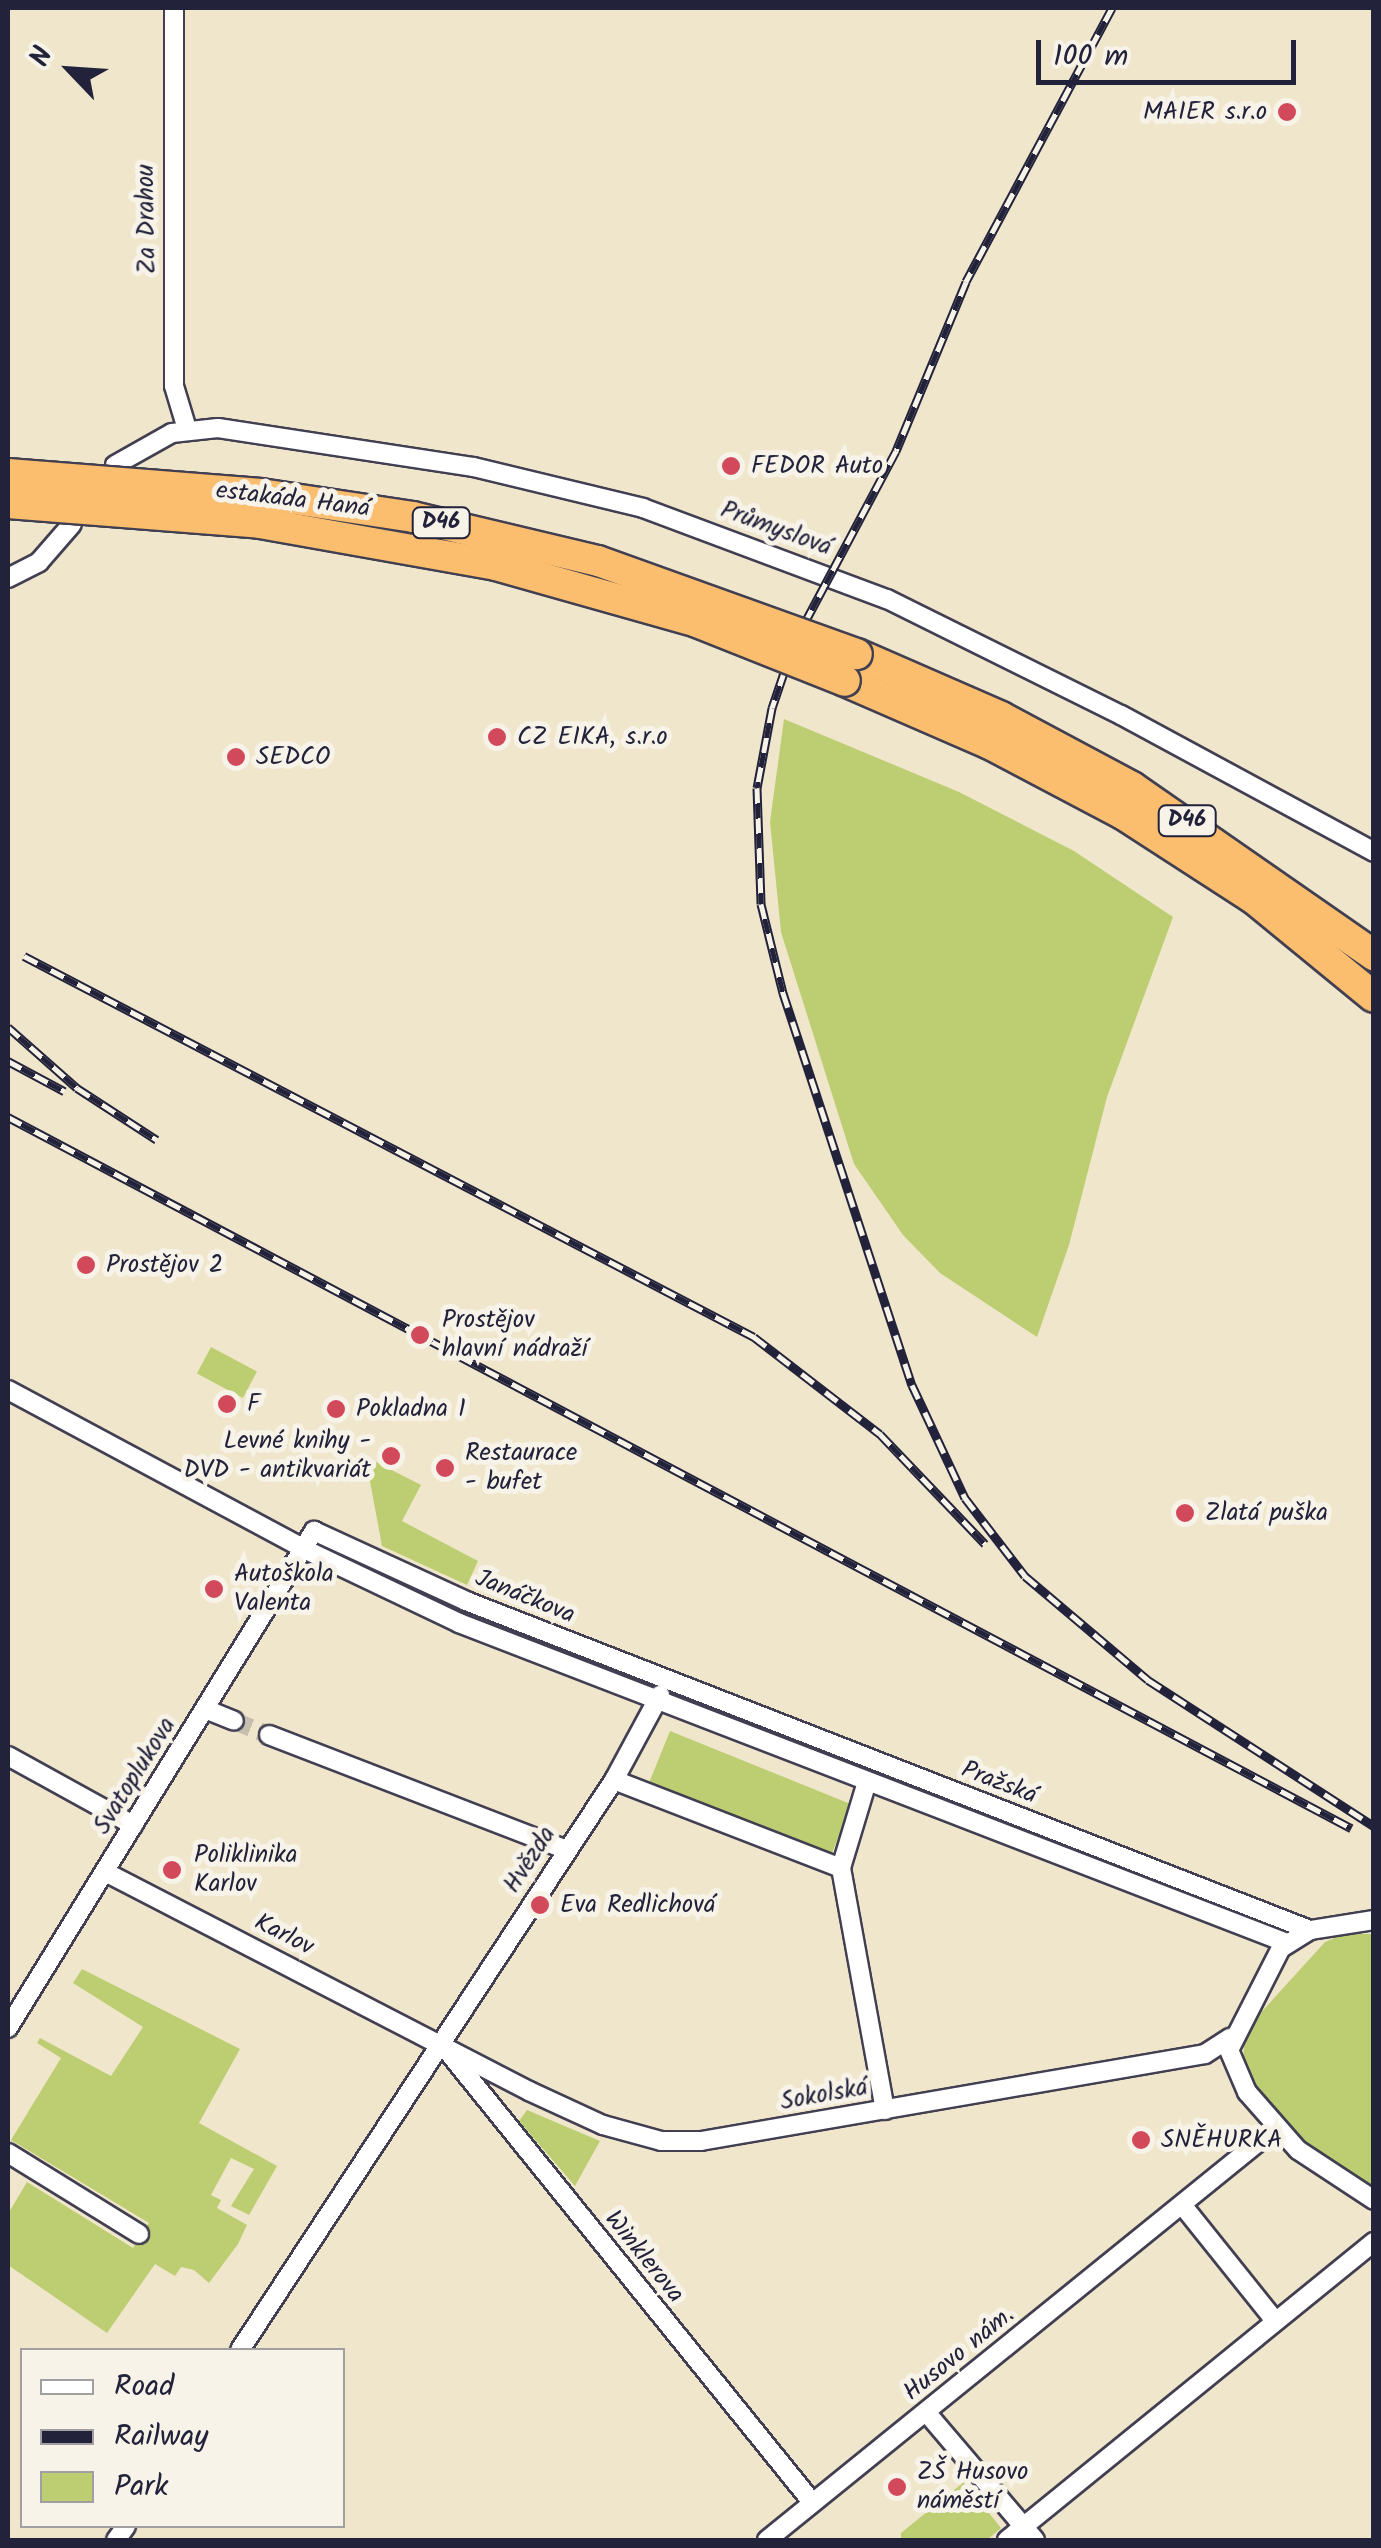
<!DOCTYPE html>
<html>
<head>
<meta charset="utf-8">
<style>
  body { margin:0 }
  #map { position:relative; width:1381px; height:2548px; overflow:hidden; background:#f0e6cb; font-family:Kalam,sans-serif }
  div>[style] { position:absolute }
  .green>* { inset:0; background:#bcce71; transform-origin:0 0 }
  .street-tunnel>* { height:18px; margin-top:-9px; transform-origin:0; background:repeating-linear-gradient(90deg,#c7bfae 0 18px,transparent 0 27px) }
  .roads { filter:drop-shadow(2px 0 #413f51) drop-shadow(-2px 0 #413f51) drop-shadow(0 2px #413f51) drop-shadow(0 -2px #413f51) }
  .street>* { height:18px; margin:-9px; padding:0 9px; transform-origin:9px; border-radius:9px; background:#fff }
  .highway>* { height:30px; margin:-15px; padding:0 15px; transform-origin:15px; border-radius:15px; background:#fbbe6e }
  .rail>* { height:9px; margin-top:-4.5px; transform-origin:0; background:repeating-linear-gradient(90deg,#f7f3e8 0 15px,#22223b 0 30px); box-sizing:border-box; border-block:2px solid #22223b }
  .bridges { filter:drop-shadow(2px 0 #413f51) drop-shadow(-2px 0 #413f51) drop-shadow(0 2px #413f51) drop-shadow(0 -2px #413f51) }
  .highway-bridge>* { height:30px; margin:-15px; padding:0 15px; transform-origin:15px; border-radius:15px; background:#fbbe6e }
  .dots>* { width:28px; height:28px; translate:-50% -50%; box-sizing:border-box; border:5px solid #f7f3e8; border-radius:50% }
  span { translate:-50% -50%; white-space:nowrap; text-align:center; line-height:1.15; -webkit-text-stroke:10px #f7f3e8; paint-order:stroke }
  .shield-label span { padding:2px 8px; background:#f7f3e8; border:2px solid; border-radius:8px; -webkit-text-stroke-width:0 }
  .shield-label { font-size:22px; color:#22223b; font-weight:700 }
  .poi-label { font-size:25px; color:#22223b }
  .right { translate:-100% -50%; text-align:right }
  .left { translate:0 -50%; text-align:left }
  .street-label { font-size:25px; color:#22223b }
  .frame { position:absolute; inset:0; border:10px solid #22223b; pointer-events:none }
  .legend { position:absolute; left:20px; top:2348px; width:325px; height:180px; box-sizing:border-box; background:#f7f3e8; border:2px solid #a29fa3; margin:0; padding:12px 18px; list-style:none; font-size:30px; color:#22223b }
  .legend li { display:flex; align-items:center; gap:20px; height:50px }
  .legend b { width:50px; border:2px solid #a29fa3 }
  .north { position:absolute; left:20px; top:20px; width:100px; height:100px; -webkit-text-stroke:8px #f7f3e8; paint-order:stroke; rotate:295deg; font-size:28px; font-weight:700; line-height:40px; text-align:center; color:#22223b }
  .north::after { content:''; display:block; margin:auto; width:35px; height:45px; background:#22223b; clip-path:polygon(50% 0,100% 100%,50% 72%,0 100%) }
  .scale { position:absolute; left:1036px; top:40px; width:260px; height:45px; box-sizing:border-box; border:5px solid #22223b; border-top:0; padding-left:12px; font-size:30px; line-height:35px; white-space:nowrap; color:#22223b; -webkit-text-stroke:8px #f7f3e8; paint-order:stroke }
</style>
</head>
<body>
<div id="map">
  <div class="green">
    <div style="clip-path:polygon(784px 719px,959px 792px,1074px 851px,1173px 917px,1107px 1097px,1069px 1245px,1037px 1337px,940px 1273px,903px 1235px,854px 1164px,781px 932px,770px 822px)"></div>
    <div style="left:211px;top:1347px;width:52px;height:30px;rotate:28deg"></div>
    <div style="clip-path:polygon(376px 1462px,421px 1485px,402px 1521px,478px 1561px,467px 1585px,382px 1546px,369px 1476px)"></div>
    <div style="left:670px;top:1731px;width:196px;height:57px;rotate:22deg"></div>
    <div style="clip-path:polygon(1344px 1934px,1373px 1934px,1373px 2186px,1359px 2184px,1311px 2152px,1256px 2085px,1243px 2058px,1245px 2037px,1256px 2018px,1325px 1942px)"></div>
    <div style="clip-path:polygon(82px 1969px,240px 2049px,199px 2123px,277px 2166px,249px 2215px,231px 2206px,254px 2169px,231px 2158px,211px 2195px,221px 2200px,217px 2208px,247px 2225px,238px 2244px,209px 2283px,194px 2270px,181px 2267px,175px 2276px,155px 2264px,107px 2333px,8px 2265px,8px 2214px,27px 2182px,133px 2248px,149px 2223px,11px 2140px,61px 2058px,37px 2043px,40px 2038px,111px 2076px,143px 2027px,73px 1983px)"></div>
    <div style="clip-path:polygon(527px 2110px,600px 2141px,575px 2186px,519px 2121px)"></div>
    <div style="clip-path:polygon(964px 2482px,1001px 2528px,987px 2540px,901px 2540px,901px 2533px)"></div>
  </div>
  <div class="street-tunnel">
    <div style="left:234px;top:1721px;width:38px;rotate:22deg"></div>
  </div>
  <div class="roads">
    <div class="street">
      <div style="left:174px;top:8px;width:378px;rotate:90deg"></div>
      <div style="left:174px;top:386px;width:45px;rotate:73.2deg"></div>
      <div style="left:115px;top:465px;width:65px;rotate:-29.3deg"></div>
      <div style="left:172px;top:433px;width:46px;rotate:-6.2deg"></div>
      <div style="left:218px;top:428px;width:259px;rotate:8.7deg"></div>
      <div style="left:474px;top:467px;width:174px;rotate:13.6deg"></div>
      <div style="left:643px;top:508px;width:260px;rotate:20.5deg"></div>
      <div style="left:887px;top:599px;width:261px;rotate:26.4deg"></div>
      <div style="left:1121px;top:715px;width:288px;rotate:28.4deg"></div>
      <div style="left:8px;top:578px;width:35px;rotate:-27deg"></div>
      <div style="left:39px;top:562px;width:50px;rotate:-49deg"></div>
      <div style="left:8px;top:1390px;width:336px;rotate:28.2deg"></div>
      <div style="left:304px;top:1549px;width:172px;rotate:25.5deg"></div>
      <div style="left:459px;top:1623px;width:888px;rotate:21.13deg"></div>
      <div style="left:205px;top:1709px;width:31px;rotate:22deg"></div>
      <div style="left:269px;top:1735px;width:319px;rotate:21.1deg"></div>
      <div style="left:8px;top:1756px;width:143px;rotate:28.9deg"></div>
      <div style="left:614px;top:1780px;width:243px;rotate:21.2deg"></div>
      <div style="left:866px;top:1785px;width:87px;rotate:106.8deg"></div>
      <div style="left:841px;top:1868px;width:246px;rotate:79.7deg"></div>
      <div style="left:105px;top:1872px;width:477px;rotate:27.3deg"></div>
      <div style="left:529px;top:2091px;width:81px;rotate:24.7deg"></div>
      <div style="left:603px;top:2125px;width:60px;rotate:15.4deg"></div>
      <div style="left:661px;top:2141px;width:40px"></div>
      <div style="left:701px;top:2141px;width:511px;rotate:-9.79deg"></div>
      <div style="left:1205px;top:2054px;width:30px;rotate:-33deg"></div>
      <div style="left:1374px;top:1920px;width:65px;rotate:171.1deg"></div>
      <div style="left:1310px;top:1930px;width:34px;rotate:148deg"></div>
      <div style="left:1281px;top:1948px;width:114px;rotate:117deg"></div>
      <div style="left:1229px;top:2050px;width:46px;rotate:66.8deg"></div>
      <div style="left:1247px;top:2092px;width:77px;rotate:48.7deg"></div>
      <div style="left:1298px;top:2150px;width:91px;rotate:33.3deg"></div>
      <div style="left:8px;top:2028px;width:584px;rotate:-58.38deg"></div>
      <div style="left:314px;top:1531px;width:167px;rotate:24.7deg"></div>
      <div style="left:466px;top:1601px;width:906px;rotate:21.3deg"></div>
      <div style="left:445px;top:2048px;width:584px;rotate:51.05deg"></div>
      <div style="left:8px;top:2153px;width:154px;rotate:31.7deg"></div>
      <div style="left:1183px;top:2206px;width:147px;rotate:51.3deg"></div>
      <div style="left:240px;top:2350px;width:682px;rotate:-56.73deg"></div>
      <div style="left:614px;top:1780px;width:97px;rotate:-61.6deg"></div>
      <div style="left:926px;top:2412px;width:168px;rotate:49.6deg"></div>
      <div style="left:116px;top:2540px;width:17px;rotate:-54deg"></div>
      <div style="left:767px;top:2540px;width:656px;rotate:-39deg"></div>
      <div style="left:1007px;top:2540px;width:473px;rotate:-39.1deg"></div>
    </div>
    <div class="highway">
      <div style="left:857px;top:654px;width:157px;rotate:23.6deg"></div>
      <div style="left:1001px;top:717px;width:149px;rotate:28.1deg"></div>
      <div style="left:1132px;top:787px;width:295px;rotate:34.8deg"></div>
      <div style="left:845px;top:681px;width:158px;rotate:23.5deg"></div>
      <div style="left:990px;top:744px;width:150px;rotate:27.8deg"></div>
      <div style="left:1123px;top:814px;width:155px;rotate:32.9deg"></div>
      <div style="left:1253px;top:898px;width:156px;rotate:39.3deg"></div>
    </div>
  </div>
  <div class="rail">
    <div style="left:1112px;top:8px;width:310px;rotate:118.1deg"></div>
    <div style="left:966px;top:282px;width:183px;rotate:112.5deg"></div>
    <div style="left:896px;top:451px;width:217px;rotate:118deg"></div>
    <div style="left:794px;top:643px;width:69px;rotate:108.7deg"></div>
    <div style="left:772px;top:708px;width:81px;rotate:100.6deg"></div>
    <div style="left:757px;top:788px;width:116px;rotate:88deg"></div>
    <div style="left:761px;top:904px;width:92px;rotate:76.1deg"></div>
    <div style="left:783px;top:993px;width:413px;rotate:71.8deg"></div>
    <div style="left:912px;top:1385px;width:125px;rotate:64.9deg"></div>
    <div style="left:965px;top:1498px;width:98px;rotate:52.4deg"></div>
    <div style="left:1025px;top:1576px;width:161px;rotate:40.2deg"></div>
    <div style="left:1148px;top:1680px;width:269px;rotate:32.9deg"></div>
    <div style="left:24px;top:956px;width:823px;rotate:27.56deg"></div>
    <div style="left:754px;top:1337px;width:159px;rotate:37.6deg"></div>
    <div style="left:880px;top:1434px;width:152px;rotate:46.3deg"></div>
    <div style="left:8px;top:1027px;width:92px;rotate:41.5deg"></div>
    <div style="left:77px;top:1088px;width:95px;rotate:33deg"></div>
    <div style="left:8px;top:1061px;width:64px;rotate:28.2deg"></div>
    <div style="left:8px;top:1117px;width:1520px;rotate:27.9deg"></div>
  </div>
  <div class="bridges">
    <div class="highway-bridge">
      <div style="left:8px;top:474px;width:254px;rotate:4.5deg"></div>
      <div style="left:261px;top:494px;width:154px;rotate:8.6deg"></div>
      <div style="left:413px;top:517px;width:190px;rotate:13.4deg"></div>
      <div style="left:598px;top:561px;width:275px;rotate:19.8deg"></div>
      <div style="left:8px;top:503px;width:253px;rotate:4.5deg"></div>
      <div style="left:260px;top:523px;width:240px;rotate:10.1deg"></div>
      <div style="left:496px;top:565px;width:209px;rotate:15.8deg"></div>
      <div style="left:697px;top:622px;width:159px;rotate:21.7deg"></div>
    </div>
  </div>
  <div class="dots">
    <div style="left:1287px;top:112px;background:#d1495b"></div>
    <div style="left:731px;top:466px;background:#d1495b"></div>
    <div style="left:497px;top:737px;background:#d1495b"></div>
    <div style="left:236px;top:757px;background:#d1495b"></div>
    <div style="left:86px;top:1265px;background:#d1495b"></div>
    <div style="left:420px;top:1335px;background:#d1495b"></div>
    <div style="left:227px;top:1404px;background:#d1495b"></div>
    <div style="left:336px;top:1409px;background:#d1495b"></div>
    <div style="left:391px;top:1456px;background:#d1495b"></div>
    <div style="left:445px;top:1468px;background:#d1495b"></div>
    <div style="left:1185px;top:1513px;background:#d1495b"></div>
    <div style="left:214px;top:1589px;background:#d1495b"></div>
    <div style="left:172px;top:1870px;background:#d1495b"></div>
    <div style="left:540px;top:1905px;background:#d1495b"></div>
    <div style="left:1141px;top:2140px;background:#d1495b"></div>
    <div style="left:897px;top:2487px;background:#d1495b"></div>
  </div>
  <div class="shield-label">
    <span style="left:441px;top:523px">D46</span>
    <span style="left:1187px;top:821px">D46</span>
  </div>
  <div class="poi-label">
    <span class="right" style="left:1267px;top:112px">MAIER s.r.o</span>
    <span class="left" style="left:751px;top:466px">FEDOR Auto</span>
    <span class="left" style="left:517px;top:737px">CZ EIKA, s.r.o</span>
    <span class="left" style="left:256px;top:757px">SEDCO</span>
    <span class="left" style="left:106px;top:1265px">Prostějov 2</span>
    <span class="left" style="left:442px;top:1335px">Prostějov<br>hlavní nádraží</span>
    <span class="left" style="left:247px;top:1404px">F</span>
    <span class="left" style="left:356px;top:1409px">Pokladna 1</span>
    <span class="right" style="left:371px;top:1456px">Levné knihy -<br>DVD - antikvariát</span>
    <span class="left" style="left:465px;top:1468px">Restaurace<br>- bufet</span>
    <span class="left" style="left:1205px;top:1513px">Zlatá puška</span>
    <span class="left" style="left:234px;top:1589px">Autoškola<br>Valenta</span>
    <span class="left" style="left:194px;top:1870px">Poliklinika<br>Karlov</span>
    <span class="left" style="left:560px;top:1905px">Eva Redlichová</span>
    <span class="left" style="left:1161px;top:2140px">SNĚHURKA</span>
    <span class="left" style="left:917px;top:2487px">ZŠ Husovo<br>náměstí</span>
  </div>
  <div class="street-label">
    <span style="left:147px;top:219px;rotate:-91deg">Za Drahou</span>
    <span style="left:293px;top:500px;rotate:7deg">estakáda Haná</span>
    <span style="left:776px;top:529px;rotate:20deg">Průmyslová</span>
    <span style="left:525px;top:1597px;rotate:22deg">Janáčkova</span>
    <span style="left:135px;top:1776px;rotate:-58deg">Svatoplukova</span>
    <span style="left:999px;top:1783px;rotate:21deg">Pražská</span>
    <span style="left:530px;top:1860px;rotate:-57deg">Hvězda</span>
    <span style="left:284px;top:1935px;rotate:27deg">Karlov</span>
    <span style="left:824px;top:2095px;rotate:-10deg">Sokolská</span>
    <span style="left:644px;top:2257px;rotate:51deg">Winklerova</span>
    <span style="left:959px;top:2354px;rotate:-39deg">Husovo nám.</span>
  </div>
  <div class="frame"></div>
  <ul class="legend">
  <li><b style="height:12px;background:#fff"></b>Road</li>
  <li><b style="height:12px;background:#22223b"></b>Railway</li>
  <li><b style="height:28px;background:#bcce71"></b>Park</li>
  </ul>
  <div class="north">N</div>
  <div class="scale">100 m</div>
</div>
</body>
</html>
